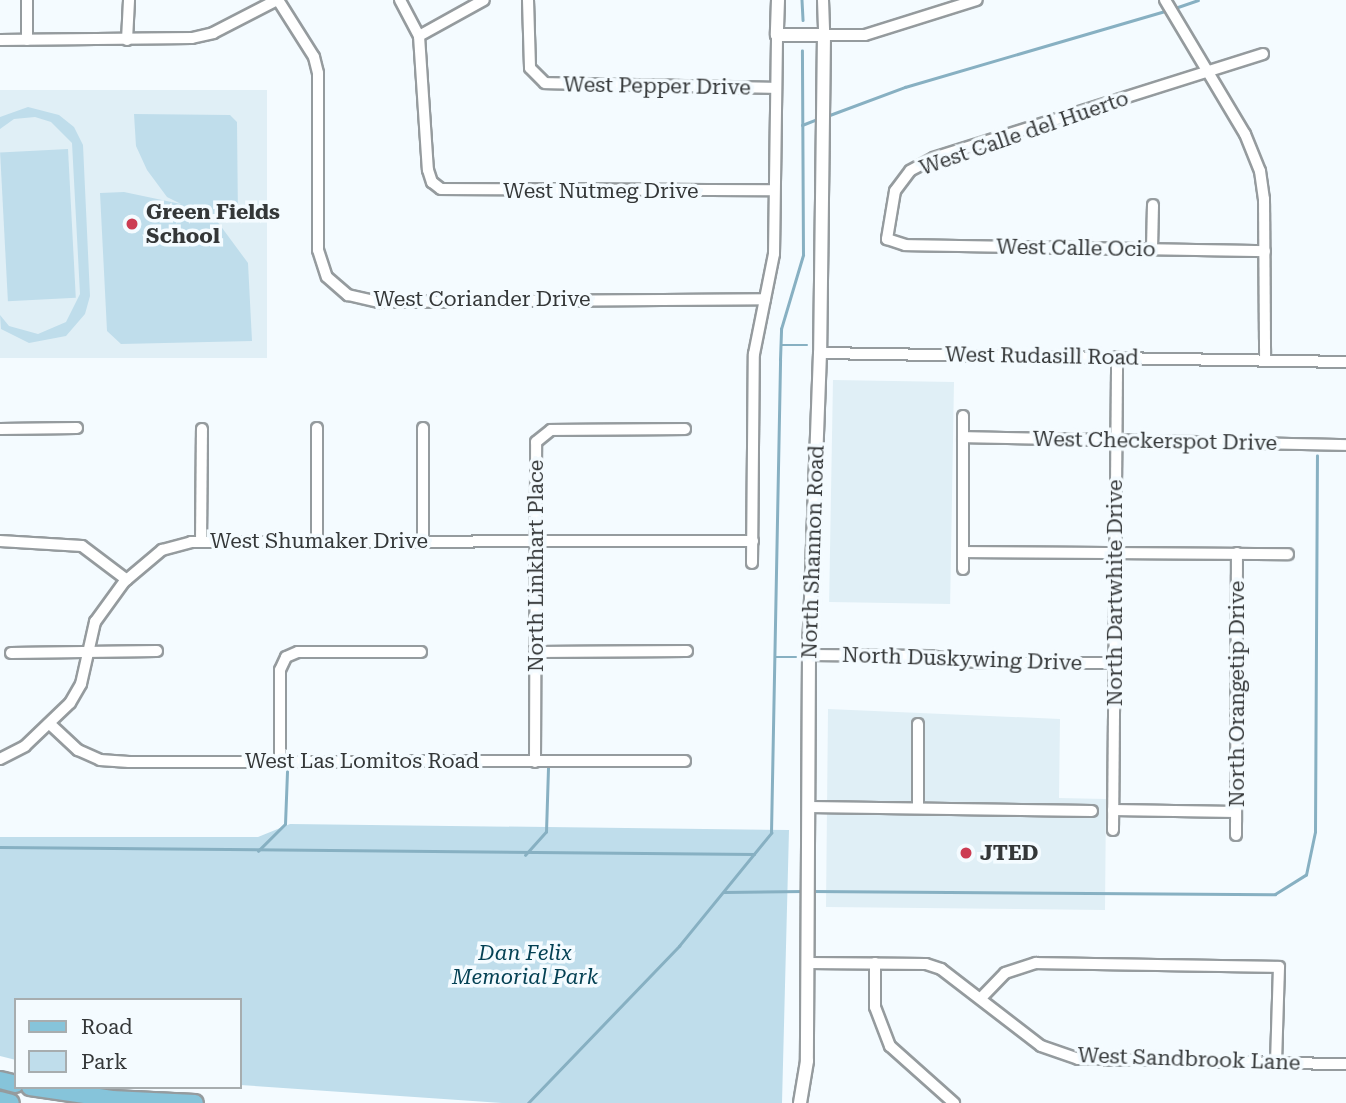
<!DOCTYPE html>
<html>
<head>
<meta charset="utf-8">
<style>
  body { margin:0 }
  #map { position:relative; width:1346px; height:1103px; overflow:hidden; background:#f4fbff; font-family:"Roboto Serif",serif }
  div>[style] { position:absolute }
  .built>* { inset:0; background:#e0eff6; transform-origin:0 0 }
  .green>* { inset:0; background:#bfddeb; transform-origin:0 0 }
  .stream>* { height:2.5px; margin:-1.25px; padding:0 1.25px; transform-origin:1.25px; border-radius:1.25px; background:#87b0c2 }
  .roads { filter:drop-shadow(2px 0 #959b9e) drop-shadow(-2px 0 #959b9e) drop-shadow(0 2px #959b9e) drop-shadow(0 -2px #959b9e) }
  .minor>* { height:10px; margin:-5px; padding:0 5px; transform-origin:5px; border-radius:5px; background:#fff }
  .tertiary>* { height:12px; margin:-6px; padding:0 6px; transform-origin:6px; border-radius:6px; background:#fff }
  .primary>* { height:16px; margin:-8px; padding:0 8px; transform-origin:8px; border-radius:8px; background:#86c4da }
  .dots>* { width:19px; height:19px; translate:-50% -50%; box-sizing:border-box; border:4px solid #f4fbff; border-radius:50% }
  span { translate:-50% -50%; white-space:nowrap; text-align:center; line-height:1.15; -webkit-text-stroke:7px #f4fbff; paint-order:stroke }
  .street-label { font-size:21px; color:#343738 }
  .poi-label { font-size:21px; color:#343738; font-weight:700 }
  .left { translate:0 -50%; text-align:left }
  .park-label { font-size:21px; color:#044154; font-style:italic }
  .legend { position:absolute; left:14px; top:998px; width:228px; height:91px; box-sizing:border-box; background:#f4fbff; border:2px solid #a7adaf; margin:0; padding:9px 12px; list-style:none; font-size:21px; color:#343738 }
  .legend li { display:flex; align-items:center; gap:14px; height:35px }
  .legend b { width:35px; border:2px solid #a7adaf }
</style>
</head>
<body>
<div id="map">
  <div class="built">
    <div style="left:0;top:90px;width:267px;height:268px"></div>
    <div style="left:833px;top:380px;width:121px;height:222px;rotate:1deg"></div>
    <div style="clip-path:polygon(828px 709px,1060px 719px,1059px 798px,1106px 799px,1105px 910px,826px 907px)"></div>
  </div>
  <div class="green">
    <div style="clip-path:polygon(28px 107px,59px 115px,74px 127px,83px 145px,90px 296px,85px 314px,66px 336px,29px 343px,1px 329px,0 315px,9px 326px,38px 334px,66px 322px,80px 294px,72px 143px,51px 122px,35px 117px,14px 119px,0 129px,0 117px)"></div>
    <div style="clip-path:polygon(134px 114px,230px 115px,237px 122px,238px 220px,214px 217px,248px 263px,252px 341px,121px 344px,107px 331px,100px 193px,124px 192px,181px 204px,167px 197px,147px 170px,136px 146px)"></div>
    <div style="left:68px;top:149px;width:149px;height:68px;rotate:87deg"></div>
    <div style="clip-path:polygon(290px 824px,789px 830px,782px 1103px,502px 1103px,240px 1085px,240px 1000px,16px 1000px,16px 1060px,0 1056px,0 837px,258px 837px)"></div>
  </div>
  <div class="stream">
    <div style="left:802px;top:0;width:20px;rotate:87deg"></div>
    <div style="left:1175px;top:8px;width:24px;rotate:-19deg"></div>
    <div style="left:827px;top:116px;width:83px;rotate:-20.4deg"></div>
    <div style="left:905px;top:87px;width:274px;rotate:-16.3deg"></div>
    <div style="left:802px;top:125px;width:17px;rotate:-21deg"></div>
    <div style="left:781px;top:345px;width:26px"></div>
    <div style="left:775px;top:657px;width:21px"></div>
    <div style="left:0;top:847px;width:754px;rotate:0.53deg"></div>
    <div style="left:258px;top:851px;width:38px;rotate:-45deg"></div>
    <div style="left:285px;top:824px;width:52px;rotate:-87.8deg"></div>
    <div style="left:525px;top:855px;width:31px;rotate:-48deg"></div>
    <div style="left:546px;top:832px;width:64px;rotate:-88.2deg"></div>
    <div style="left:811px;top:891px;width:464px;rotate:0.4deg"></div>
    <div style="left:1275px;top:894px;width:36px;rotate:-32deg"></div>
    <div style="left:1306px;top:875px;width:44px;rotate:-78.2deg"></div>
    <div style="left:1315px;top:832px;width:376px;rotate:-89.7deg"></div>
    <div style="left:724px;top:892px;width:80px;rotate:-0.7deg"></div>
    <div style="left:528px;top:1103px;width:218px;rotate:-46.1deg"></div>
    <div style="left:679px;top:946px;width:146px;rotate:-50.8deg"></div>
    <div style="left:771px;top:833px;width:473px;rotate:-88.9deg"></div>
    <div style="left:780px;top:360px;width:31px;rotate:-88deg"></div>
    <div style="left:781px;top:329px;width:77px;rotate:-73.4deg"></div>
    <div style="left:803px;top:255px;width:204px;rotate:-90.3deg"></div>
  </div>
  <div class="roads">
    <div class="minor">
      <div style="left:278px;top:0;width:67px;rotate:57.7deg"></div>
      <div style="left:314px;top:57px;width:16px;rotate:76deg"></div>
      <div style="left:318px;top:73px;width:177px;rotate:90deg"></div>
      <div style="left:318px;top:250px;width:28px;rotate:72deg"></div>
      <div style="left:327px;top:277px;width:28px;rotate:41deg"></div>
      <div style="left:348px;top:295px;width:32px;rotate:13deg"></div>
      <div style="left:379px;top:302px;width:386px;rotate:-0.4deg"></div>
      <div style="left:400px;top:0;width:41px;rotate:62.2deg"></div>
      <div style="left:419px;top:36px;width:134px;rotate:86.2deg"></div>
      <div style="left:428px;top:170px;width:13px;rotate:72deg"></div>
      <div style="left:432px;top:182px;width:11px;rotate:38deg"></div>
      <div style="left:441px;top:189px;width:331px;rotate:0.2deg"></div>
      <div style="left:528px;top:0;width:68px;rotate:88.3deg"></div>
      <div style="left:530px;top:68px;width:21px;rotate:45deg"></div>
      <div style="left:545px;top:83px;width:231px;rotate:1.2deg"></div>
      <div style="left:823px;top:0;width:35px;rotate:88deg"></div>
      <div style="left:824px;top:35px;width:41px"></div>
      <div style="left:865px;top:35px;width:117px;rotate:-17.4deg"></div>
      <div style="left:1165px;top:0;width:156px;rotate:59.2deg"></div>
      <div style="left:1245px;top:134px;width:40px;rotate:68deg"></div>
      <div style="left:1260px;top:171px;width:28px;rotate:82deg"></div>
      <div style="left:1264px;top:199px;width:160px;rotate:89.6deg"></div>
      <div style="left:419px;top:36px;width:74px;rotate:-29deg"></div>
      <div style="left:0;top:40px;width:192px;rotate:-0.6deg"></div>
      <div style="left:192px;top:38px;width:22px;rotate:-13deg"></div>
      <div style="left:213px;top:33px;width:72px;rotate:-27.3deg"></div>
      <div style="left:27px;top:40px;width:40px;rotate:-90deg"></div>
      <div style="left:127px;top:40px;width:40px;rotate:-87.1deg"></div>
      <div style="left:1263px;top:54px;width:345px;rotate:162.5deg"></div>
      <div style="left:934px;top:158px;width:27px;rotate:152deg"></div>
      <div style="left:910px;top:171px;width:25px;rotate:127deg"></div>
      <div style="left:895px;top:191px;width:49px;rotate:99.5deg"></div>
      <div style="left:887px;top:239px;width:19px;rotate:18deg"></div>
      <div style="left:905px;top:245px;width:360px;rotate:1deg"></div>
      <div style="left:1152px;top:249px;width:44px;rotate:-88.7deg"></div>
      <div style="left:820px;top:353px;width:526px;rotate:0.98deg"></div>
      <div style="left:963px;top:416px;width:153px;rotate:90deg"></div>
      <div style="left:423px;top:428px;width:113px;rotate:90deg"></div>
      <div style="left:0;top:429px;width:77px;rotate:-0.7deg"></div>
      <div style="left:963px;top:437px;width:383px;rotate:1.2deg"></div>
      <div style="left:0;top:541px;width:82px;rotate:3.5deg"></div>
      <div style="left:82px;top:546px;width:56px;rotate:37.1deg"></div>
      <div style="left:317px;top:541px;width:113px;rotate:-90deg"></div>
      <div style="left:201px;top:542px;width:113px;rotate:-89.5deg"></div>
      <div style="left:963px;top:552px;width:325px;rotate:0.4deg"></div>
      <div style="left:752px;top:563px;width:209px;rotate:-89.5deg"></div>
      <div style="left:754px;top:354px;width:102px;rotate:-78.7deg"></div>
      <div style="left:774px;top:254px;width:219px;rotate:-89.2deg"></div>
      <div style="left:536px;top:652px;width:151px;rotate:-0.4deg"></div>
      <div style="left:11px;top:653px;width:146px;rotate:-0.8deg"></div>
      <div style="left:809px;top:655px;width:120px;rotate:0.5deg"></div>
      <div style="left:929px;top:656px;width:54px;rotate:7.4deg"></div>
      <div style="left:983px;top:663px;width:132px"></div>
      <div style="left:51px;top:725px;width:37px;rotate:43deg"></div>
      <div style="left:78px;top:750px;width:24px;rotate:24deg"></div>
      <div style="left:100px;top:760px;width:29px;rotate:4deg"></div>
      <div style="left:129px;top:762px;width:556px;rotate:-0.1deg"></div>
      <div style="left:0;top:759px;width:28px;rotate:-27deg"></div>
      <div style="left:25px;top:746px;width:62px;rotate:-43.7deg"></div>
      <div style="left:70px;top:703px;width:22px;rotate:-60deg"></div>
      <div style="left:81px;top:684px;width:64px;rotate:-77.3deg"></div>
      <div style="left:95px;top:622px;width:49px;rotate:-54.1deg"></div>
      <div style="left:124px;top:582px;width:50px;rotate:-40.1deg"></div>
      <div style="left:162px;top:550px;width:30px;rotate:-15deg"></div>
      <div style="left:191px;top:542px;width:562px;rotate:-0.1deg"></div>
      <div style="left:280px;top:761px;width:91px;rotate:-90deg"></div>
      <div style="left:280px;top:670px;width:14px;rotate:-65deg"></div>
      <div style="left:286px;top:657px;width:13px;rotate:-23deg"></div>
      <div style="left:298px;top:652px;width:123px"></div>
      <div style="left:535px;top:762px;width:320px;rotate:-89.8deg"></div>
      <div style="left:536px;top:442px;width:19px;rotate:-39deg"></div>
      <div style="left:551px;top:430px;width:134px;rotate:-0.4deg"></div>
      <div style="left:809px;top:807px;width:283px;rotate:0.8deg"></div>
      <div style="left:918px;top:808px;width:84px;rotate:-90deg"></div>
      <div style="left:1113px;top:810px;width:123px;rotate:0.9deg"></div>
      <div style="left:1113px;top:830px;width:473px;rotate:-89.5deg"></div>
      <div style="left:1236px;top:835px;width:282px;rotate:-89.8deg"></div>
      <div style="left:809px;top:963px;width:117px;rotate:0.5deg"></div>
      <div style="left:926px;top:964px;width:16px;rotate:18deg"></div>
      <div style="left:941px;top:969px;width:126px;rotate:37.6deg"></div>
      <div style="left:1041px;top:1046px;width:39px;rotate:19deg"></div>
      <div style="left:1078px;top:1059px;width:268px;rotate:1.1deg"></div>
      <div style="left:875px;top:963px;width:44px;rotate:90deg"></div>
      <div style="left:875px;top:1007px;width:42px;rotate:69deg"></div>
      <div style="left:890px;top:1046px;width:86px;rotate:41.7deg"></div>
      <div style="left:982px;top:997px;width:33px;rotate:-46deg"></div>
      <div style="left:1005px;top:973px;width:33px;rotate:-18deg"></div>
      <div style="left:1036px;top:963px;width:243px;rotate:0.9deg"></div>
      <div style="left:1279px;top:967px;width:96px;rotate:91.8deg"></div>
    </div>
    <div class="tertiary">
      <div style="left:778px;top:0;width:35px;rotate:92deg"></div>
      <div style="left:777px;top:35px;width:47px"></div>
      <div style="left:824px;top:35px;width:318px;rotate:90.7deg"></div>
      <div style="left:820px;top:353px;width:302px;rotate:92.1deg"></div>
      <div style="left:809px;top:655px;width:406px;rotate:90.3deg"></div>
      <div style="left:807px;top:1061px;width:43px;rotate:99.5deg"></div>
    </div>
    <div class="primary">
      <div style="left:0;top:1080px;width:16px;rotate:14deg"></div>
      <div style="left:30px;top:1087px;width:83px;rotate:8.3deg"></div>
      <div style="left:112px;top:1099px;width:83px;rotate:2.8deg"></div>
      <div style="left:0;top:1100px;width:11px;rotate:15deg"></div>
    </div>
  </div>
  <div class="dots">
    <div style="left:132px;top:224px;background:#cc3c52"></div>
    <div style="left:966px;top:853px;background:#cc3c52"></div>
  </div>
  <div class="street-label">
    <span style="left:657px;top:86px;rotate:1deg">West Pepper Drive</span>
    <span style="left:1024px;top:133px;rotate:-19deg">West Calle del Huerto</span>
    <span style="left:601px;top:191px">West Nutmeg Drive</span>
    <span style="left:1076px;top:248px;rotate:1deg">West Calle Ocio</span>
    <span style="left:482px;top:299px">West Coriander Drive</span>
    <span style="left:1042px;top:356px;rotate:1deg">West Rudasill Road</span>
    <span style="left:1155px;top:441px;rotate:1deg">West Checkerspot Drive</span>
    <span style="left:319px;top:541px">West Shumaker Drive</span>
    <span style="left:813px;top:552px;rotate:-88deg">North Shannon Road</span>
    <span style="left:536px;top:566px;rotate:-90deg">North Linkhart Place</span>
    <span style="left:1115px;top:593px;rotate:-90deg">North Dartwhite Drive</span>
    <span style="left:962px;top:659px;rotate:2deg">North Duskywing Drive</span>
    <span style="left:1237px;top:694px;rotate:-90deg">North Orangetip Drive</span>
    <span style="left:362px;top:761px">West Las Lomitos Road</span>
    <span style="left:1189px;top:1059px;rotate:2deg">West Sandbrook Lane</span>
  </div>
  <div class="poi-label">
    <span class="left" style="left:146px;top:224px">Green Fields<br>School</span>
    <span class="left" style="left:980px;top:853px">JTED</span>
  </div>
  <div class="park-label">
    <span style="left:525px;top:965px">Dan Felix<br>Memorial Park</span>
  </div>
  <ul class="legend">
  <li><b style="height:9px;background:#86c4da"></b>Road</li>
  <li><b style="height:19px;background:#bfddeb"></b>Park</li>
  </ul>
</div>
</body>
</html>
